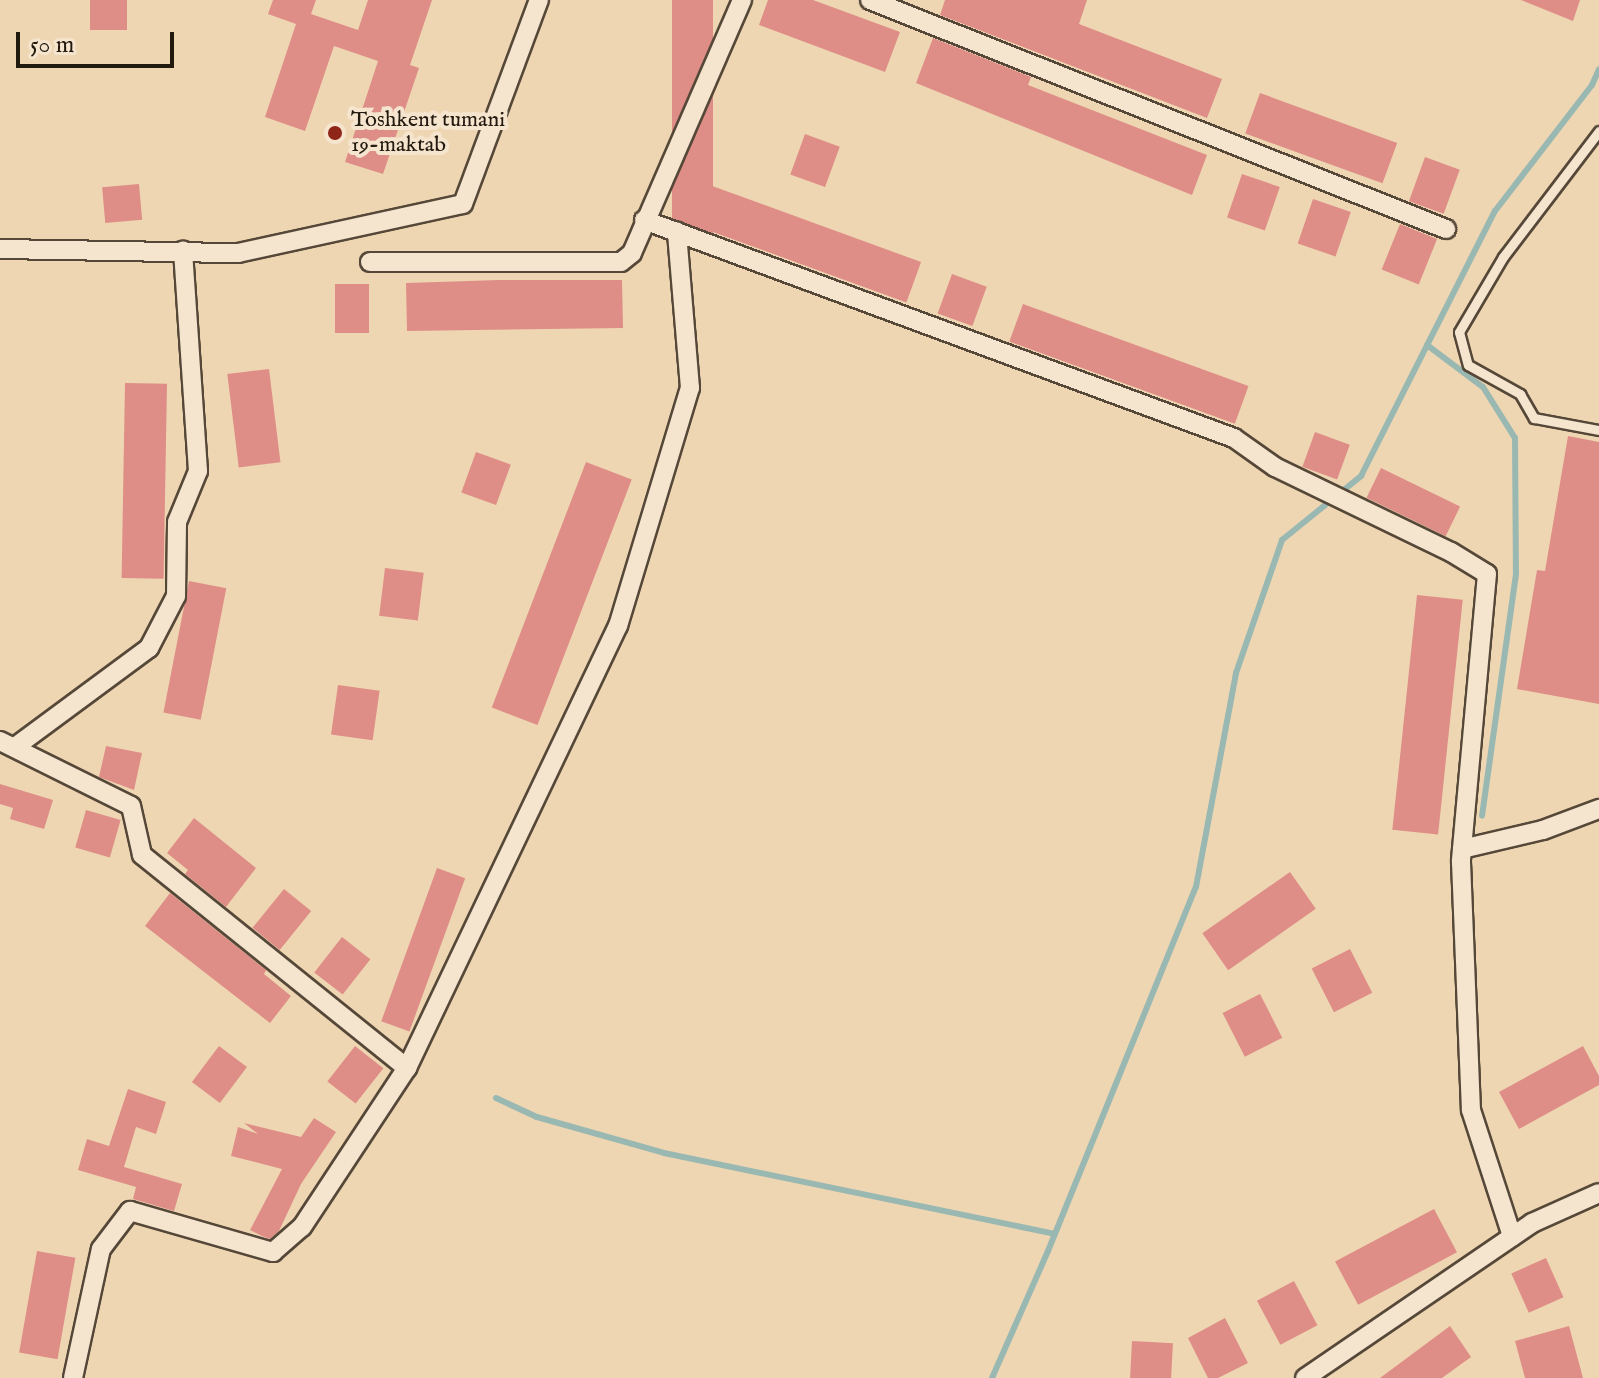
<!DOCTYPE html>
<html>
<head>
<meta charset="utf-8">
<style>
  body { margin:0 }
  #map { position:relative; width:1599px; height:1378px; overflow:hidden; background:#efd6b3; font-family:"IM FELL English",serif }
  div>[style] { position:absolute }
  .stream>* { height:6px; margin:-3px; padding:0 3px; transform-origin:3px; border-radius:3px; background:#9ab8b2 }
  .building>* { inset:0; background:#de8e86; transform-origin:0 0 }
  .roads { filter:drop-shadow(2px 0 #554838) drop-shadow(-2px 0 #554838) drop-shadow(0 2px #554838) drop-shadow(0 -2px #554838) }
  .lane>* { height:9px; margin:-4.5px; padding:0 4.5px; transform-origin:4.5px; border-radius:4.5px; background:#f5e4ce }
  .street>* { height:18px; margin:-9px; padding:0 9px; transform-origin:9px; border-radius:9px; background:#f5e4ce }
  .dots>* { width:22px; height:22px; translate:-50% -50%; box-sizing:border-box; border:4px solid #f5e4ce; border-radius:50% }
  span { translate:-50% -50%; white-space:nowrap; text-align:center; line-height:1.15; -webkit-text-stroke:8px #f5e4ce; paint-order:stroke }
  .poi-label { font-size:22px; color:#22190f }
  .left { translate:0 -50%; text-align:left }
  .scale { position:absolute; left:16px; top:32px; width:158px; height:36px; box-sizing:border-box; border:4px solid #22190f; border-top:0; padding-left:10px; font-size:24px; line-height:28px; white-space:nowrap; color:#22190f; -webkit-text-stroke:6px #f5e4ce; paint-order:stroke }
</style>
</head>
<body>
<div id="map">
  <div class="stream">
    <div style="left:1427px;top:345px;width:70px;rotate:36.9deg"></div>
    <div style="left:1483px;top:387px;width:60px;rotate:57.9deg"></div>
    <div style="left:1515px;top:438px;width:136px;rotate:89.6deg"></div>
    <div style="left:1516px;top:574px;width:244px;rotate:98deg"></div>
    <div style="left:496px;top:1098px;width:45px;rotate:24.9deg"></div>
    <div style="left:537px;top:1117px;width:132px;rotate:15.8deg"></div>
    <div style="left:664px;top:1153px;width:399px;rotate:11.7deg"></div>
    <div style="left:992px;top:1378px;width:139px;rotate:-66.2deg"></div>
    <div style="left:1048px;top:1251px;width:393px;rotate:-67.9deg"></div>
    <div style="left:1196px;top:887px;width:218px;rotate:-79.4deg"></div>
    <div style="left:1236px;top:673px;width:141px;rotate:-70.9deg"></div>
    <div style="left:1282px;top:540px;width:102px;rotate:-39deg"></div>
    <div style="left:1361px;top:476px;width:297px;rotate:-63.2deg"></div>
    <div style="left:1495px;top:211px;width:159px;rotate:-52.4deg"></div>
    <div style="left:1592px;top:85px;width:17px;rotate:-66deg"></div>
  </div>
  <div class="building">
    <div style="left:90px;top:0;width:37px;height:30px"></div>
    <div style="clip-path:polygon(273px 0,316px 0,311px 14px,358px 30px,368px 0,432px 0,410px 65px,419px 68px,383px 174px,345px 162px,378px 61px,334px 46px,305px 131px,265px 117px,296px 24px,268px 14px)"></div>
    <div style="left:672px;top:0;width:41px;height:234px"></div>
    <div style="clip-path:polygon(768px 0,813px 0,900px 32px,885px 72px,759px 25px)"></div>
    <div style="clip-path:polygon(945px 0,1087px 0,1079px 24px,1222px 79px,1207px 118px,940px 15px)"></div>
    <div style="clip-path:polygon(1521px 0,1580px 0,1573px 21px)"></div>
    <div style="clip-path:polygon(933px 38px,1031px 77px,1028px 85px,1207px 155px,1192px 195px,916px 83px)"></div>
    <div style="left:1260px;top:93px;width:146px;height:43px;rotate:20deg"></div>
    <div style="left:805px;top:134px;width:37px;height:43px;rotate:20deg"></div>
    <div style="left:1425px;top:157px;width:37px;height:47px;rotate:20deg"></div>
    <div style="left:1242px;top:174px;width:40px;height:46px;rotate:19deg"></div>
    <div style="left:704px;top:183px;width:231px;height:43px;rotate:20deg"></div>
    <div style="left:139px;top:184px;width:36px;height:37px;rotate:85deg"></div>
    <div style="left:1313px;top:199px;width:40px;height:47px;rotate:19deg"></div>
    <div style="left:1400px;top:224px;width:40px;height:49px;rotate:22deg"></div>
    <div style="left:952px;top:274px;width:37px;height:42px;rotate:20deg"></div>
    <div style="clip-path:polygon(499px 280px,622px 280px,623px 328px,407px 331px,406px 283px)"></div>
    <div style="left:335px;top:284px;width:34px;height:49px"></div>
    <div style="left:1023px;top:304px;width:240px;height:40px;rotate:20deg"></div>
    <div style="left:269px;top:369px;width:94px;height:42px;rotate:83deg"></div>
    <div style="left:125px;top:383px;width:42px;height:195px;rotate:1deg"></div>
    <div style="left:1315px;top:432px;width:37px;height:37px;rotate:20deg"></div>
    <div style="clip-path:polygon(1568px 436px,1599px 442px,1599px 704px,1517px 689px,1537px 570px,1545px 571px)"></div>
    <div style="left:476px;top:452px;width:37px;height:43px;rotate:20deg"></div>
    <div style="left:586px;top:462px;width:49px;height:263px;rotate:21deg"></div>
    <div style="left:1381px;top:468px;width:88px;height:33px;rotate:26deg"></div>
    <div style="left:385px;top:568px;width:39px;height:48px;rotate:7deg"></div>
    <div style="left:189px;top:581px;width:38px;height:134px;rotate:11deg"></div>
    <div style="left:1417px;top:595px;width:46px;height:236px;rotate:6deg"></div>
    <div style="left:338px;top:685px;width:42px;height:50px;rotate:8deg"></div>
    <div style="clip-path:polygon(106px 746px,142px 753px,134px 790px,99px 777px)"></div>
    <div style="clip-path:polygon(0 784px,53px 800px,44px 829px,10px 819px,13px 808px,0 804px)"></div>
    <div style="left:86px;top:810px;width:36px;height:39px;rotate:16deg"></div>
    <div style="clip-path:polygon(194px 818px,256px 868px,226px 907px,185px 874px,188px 870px,167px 853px)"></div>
    <div style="left:437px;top:868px;width:30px;height:163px;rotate:20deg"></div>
    <div style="left:1290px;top:872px;width:45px;height:107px;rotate:55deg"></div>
    <div style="left:284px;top:889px;width:35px;height:50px;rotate:39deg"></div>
    <div style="clip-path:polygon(170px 893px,266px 970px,264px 974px,291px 996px,270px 1023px,145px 926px)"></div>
    <div style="left:342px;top:937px;width:36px;height:45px;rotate:38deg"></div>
    <div style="left:1350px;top:949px;width:49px;height:43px;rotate:63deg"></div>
    <div style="left:1260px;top:994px;width:49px;height:42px;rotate:63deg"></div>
    <div style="left:219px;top:1046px;width:35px;height:45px;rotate:37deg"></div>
    <div style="left:355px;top:1046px;width:36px;height:45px;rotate:38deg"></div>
    <div style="clip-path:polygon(1583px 1046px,1599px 1076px,1599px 1085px,1519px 1129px,1499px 1092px)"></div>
    <div style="clip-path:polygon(128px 1089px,166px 1102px,156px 1134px,136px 1127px,124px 1167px,182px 1184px,174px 1211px,133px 1199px,136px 1187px,78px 1170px,87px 1139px,109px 1146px)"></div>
    <div style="clip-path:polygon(314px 1118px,336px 1132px,301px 1184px,279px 1231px,270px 1239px,262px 1236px,250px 1230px,282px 1169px,231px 1156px,238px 1127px,258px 1134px,244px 1123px,301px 1137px)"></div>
    <div style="left:1434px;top:1209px;width:49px;height:112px;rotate:62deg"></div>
    <div style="left:37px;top:1251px;width:39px;height:103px;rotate:10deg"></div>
    <div style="left:1546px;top:1258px;width:43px;height:38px;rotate:66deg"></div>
    <div style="left:1294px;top:1281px;width:50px;height:42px;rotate:62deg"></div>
    <div style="clip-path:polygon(1225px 1318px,1248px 1363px,1218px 1378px,1208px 1378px,1188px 1338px)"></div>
    <div style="clip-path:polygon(1450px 1326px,1471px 1357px,1442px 1378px,1380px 1378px)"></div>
    <div style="clip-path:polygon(1569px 1326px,1583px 1378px,1525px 1378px,1515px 1341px)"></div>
    <div style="left:1132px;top:1341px;width:41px;height:37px;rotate:3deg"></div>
  </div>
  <div class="roads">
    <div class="lane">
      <div style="left:1599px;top:131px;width:158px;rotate:127.3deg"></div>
      <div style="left:1503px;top:257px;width:87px;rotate:120.4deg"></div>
      <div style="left:1459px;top:332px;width:34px;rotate:75deg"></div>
      <div style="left:1468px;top:365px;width:60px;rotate:29.1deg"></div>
      <div style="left:1520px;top:394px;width:28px;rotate:60deg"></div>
      <div style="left:1534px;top:418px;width:66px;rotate:10.5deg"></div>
    </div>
    <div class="street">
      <div style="left:870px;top:0;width:620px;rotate:21.68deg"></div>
      <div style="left:644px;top:220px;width:629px;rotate:20.28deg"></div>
      <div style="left:1234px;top:438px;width:50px;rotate:35.3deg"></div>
      <div style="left:1275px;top:467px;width:195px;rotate:25.8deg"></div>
      <div style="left:1451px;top:552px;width:42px;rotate:31.4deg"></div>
      <div style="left:1487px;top:574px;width:289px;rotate:95.2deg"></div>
      <div style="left:1461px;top:862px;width:248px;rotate:87.7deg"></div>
      <div style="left:1471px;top:1110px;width:133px;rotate:72deg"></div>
      <div style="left:0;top:249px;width:238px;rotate:1deg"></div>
      <div style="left:238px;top:253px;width:230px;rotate:-12.3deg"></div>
      <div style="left:463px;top:204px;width:218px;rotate:-69.6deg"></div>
      <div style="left:370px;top:262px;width:251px"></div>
      <div style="left:621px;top:262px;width:14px;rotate:-39deg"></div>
      <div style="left:632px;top:253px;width:276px;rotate:-66.5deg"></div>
      <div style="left:0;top:741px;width:146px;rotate:26.4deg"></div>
      <div style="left:131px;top:806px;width:50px;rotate:77.3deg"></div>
      <div style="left:142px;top:855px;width:340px;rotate:38.8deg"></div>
      <div style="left:15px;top:747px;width:167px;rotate:-36.5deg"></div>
      <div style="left:149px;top:648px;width:59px;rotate:-62.6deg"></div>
      <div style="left:176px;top:596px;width:74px;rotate:-89.2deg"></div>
      <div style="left:177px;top:522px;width:55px;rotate:-67.6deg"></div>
      <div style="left:198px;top:471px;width:221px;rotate:-93.9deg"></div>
      <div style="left:1462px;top:849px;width:83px;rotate:-13.2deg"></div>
      <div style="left:1543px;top:830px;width:60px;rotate:-20.6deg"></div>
      <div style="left:73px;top:1378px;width:132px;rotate:-77.8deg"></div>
      <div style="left:101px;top:1249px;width:48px;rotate:-52.7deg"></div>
      <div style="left:130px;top:1211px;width:149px;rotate:16deg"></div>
      <div style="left:273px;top:1252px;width:38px;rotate:-41deg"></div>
      <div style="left:302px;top:1227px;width:191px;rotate:-56.6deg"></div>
      <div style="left:407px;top:1068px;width:490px;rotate:-64.5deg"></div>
      <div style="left:618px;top:626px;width:249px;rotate:-73.2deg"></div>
      <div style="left:690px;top:388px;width:157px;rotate:-94.8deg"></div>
      <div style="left:1305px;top:1378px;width:275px;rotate:-34.3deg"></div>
      <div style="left:1532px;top:1223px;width:73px;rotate:-24.1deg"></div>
    </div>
  </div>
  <div class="dots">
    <div style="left:335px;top:133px;background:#8f2418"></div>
  </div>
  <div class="poi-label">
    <span class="left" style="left:351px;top:133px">Toshkent tumani<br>19-maktab</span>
  </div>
  <div class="scale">50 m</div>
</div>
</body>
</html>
